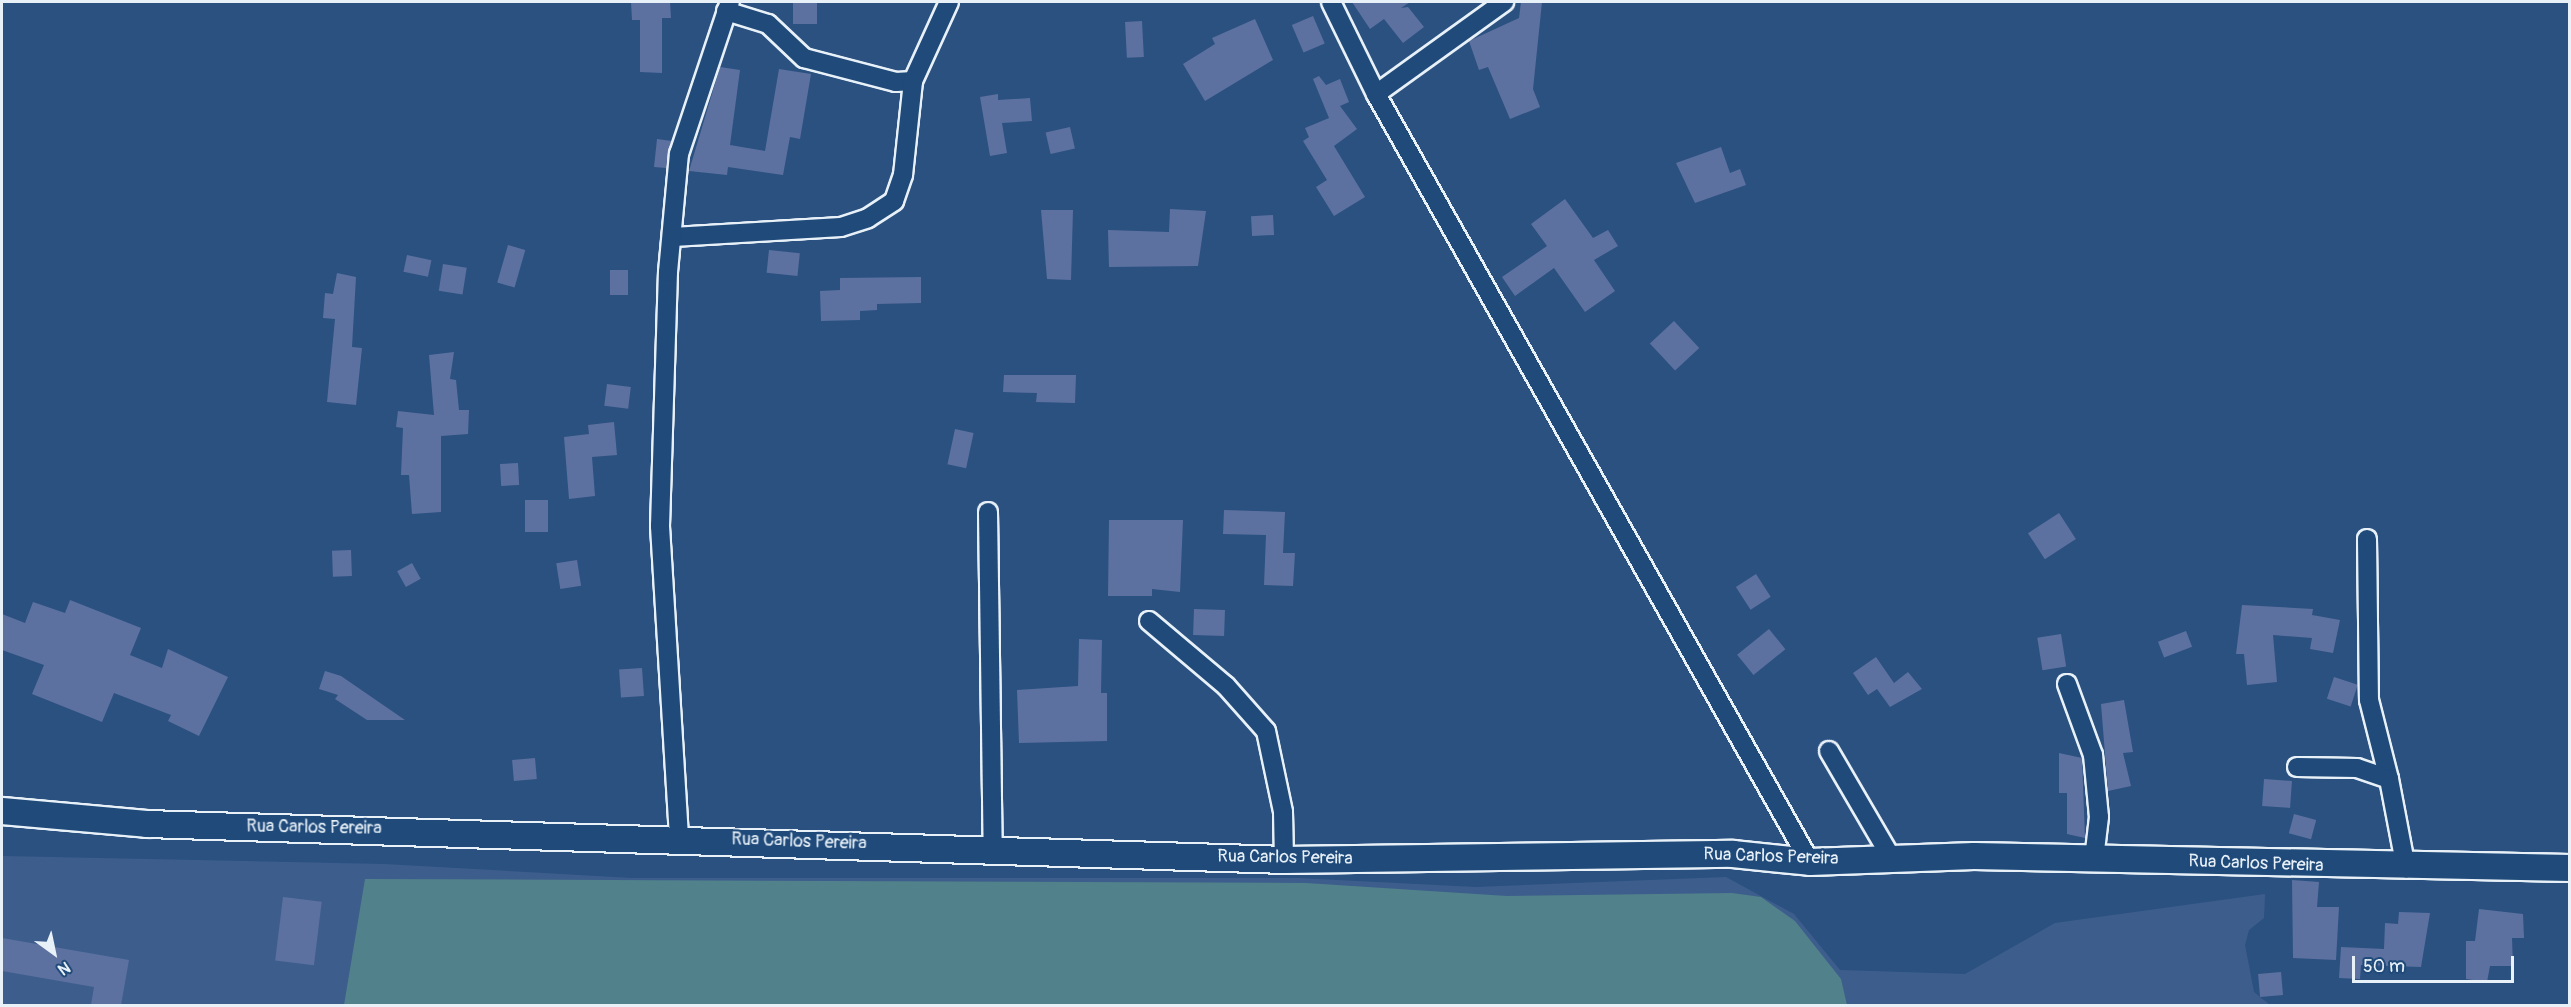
<!DOCTYPE html>
<html>
<head>
<meta charset="utf-8">
<style>
  body { margin:0 }
  #map { position:relative; width:2571px; height:1007px; overflow:hidden; background:#2b5181; font-family:Pangolin,sans-serif }
  div>[style] { position:absolute }
  .built>* { inset:0; background:#3d5e8c }
  .green>* { inset:0; background:#51818b }
  .building>* { inset:0; background:#5c71a0; transform-origin:0 0 }
  .roads { filter:drop-shadow(2px 0 #e8f1f8) drop-shadow(-2px 0 #e8f1f8) drop-shadow(0 2px #e8f1f8) drop-shadow(0 -2px #e8f1f8) }
  .minor>* { height:18px; margin:-9px; padding:0 9px; transform-origin:9px; border-radius:9px; background:#1f4a7a }
  .secondary>* { height:26px; margin:-13px; padding:0 13px; transform-origin:13px; border-radius:13px; background:#1f4a7a }
  span { translate:-50% -50%; white-space:nowrap; text-align:center; line-height:1.15; -webkit-text-stroke:4.5px #1f4a7a; paint-order:stroke }
  .street-label { font-size:18px; color:#e8f1f8 }
  .frame { position:absolute; inset:0; border:3px solid #e8f1f8; pointer-events:none }
  .north { position:absolute; left:24px; top:923px; width:60px; height:60px; -webkit-text-stroke:4px #1f4a7a; paint-order:stroke; rotate:147deg; font-size:16px; font-weight:700; line-height:24px; text-align:center; color:#e8f1f8 }
  .north::after { content:''; display:block; margin:auto; width:21px; height:27px; background:#e8f1f8; clip-path:polygon(50% 0,100% 100%,50% 72%,0 100%) }
  .scale { position:absolute; left:2352px; top:956px; width:162px; height:27px; box-sizing:border-box; border:3px solid #e8f1f8; border-top:0; padding-left:8px; font-size:18px; line-height:21px; white-space:nowrap; color:#e8f1f8; -webkit-text-stroke:4px #1f4a7a; paint-order:stroke }
</style>
</head>
<body>
<div id="map">
  <div class="built">
    <div style="clip-path:polygon(2px 856px,384px 864px,632px 878px,1298px 878px,1476px 887px,1726px 877px,1794px 914px,1840px 970px,1965px 974px,2055px 923px,2265px 894px,2264px 918px,2249px 930px,2245px 945px,2254px 992px,2270px 1005px,2px 1005px)"></div>
  </div>
  <div class="green">
    <div style="clip-path:polygon(365px 879px,1306px 883px,1507px 896px,1732px 893px,1761px 897px,1795px 921px,1841px 979px,1847px 1005px,344px 1005px)"></div>
  </div>
  <div class="building">
    <div style="clip-path:polygon(631px 2px,670px 2px,671px 18px,662px 18px,662px 73px,640px 72px,640px 20px,632px 20px)"></div>
    <div style="left:793px;top:2px;width:24px;height:22px"></div>
    <div style="clip-path:polygon(1352px 2px,1410px 2px,1401px 8px,1408px 7px,1424px 27px,1403px 43px,1384px 19px,1370px 29px)"></div>
    <div style="clip-path:polygon(1521px 2px,1542px 2px,1533px 89px,1540px 107px,1510px 119px,1488px 67px,1479px 70px,1469px 41px,1519px 18px)"></div>
    <div style="left:1313px;top:16px;width:30px;height:23px;rotate:67deg"></div>
    <div style="clip-path:polygon(1255px 19px,1273px 60px,1205px 101px,1183px 64px,1215px 44px,1212px 38px)"></div>
    <div style="left:1142px;top:21px;width:36px;height:17px;rotate:87deg"></div>
    <div style="clip-path:polygon(720px 67px,740px 70px,730px 145px,765px 151px,779px 69px,811px 74px,800px 139px,790px 137px,783px 175px,728px 167px,727px 175px,689px 171px)"></div>
    <div style="clip-path:polygon(1319px 76px,1326px 85px,1340px 79px,1349px 102px,1340px 106px,1357px 129px,1334px 146px,1365px 197px,1334px 216px,1316px 187px,1327px 180px,1303px 141px,1309px 137px,1305px 128px,1329px 118px,1313px 79px)"></div>
    <div style="clip-path:polygon(998px 94px,998px 100px,1030px 98px,1032px 121px,1002px 123px,1007px 153px,990px 156px,980px 97px)"></div>
    <div style="left:1070px;top:127px;width:22px;height:25px;rotate:77deg"></div>
    <div style="clip-path:polygon(657px 139px,672px 141px,666px 168px,654px 167px)"></div>
    <div style="clip-path:polygon(1721px 147px,1730px 173px,1740px 169px,1746px 185px,1695px 203px,1676px 163px)"></div>
    <div style="clip-path:polygon(1565px 199px,1593px 238px,1608px 230px,1618px 246px,1594px 260px,1615px 291px,1585px 312px,1554px 268px,1515px 296px,1502px 277px,1547px 246px,1531px 224px)"></div>
    <div style="clip-path:polygon(1170px 209px,1206px 211px,1198px 266px,1109px 267px,1108px 230px,1169px 232px)"></div>
    <div style="clip-path:polygon(1041px 210px,1073px 210px,1071px 280px,1047px 279px)"></div>
    <div style="left:1273px;top:215px;width:20px;height:22px;rotate:87deg"></div>
    <div style="left:508px;top:245px;width:18px;height:39px;rotate:16deg"></div>
    <div style="left:769px;top:250px;width:31px;height:23px;rotate:6deg"></div>
    <div style="left:407px;top:255px;width:25px;height:17px;rotate:12deg"></div>
    <div style="left:443px;top:264px;width:24px;height:27px;rotate:9deg"></div>
    <div style="left:610px;top:270px;width:18px;height:25px"></div>
    <div style="clip-path:polygon(337px 273px,356px 277px,352px 347px,362px 348px,356px 405px,327px 402px,335px 319px,323px 318px,325px 293px,333px 294px)"></div>
    <div style="clip-path:polygon(921px 277px,921px 303px,877px 304px,877px 310px,860px 311px,860px 320px,821px 321px,820px 291px,840px 290px,840px 278px)"></div>
    <div style="left:1674px;top:321px;width:37px;height:33px;rotate:47deg"></div>
    <div style="clip-path:polygon(454px 352px,450px 379px,456px 380px,459px 410px,469px 410px,468px 434px,441px 436px,441px 512px,412px 514px,409px 475px,401px 475px,403px 428px,396px 427px,398px 411px,434px 415px,429px 355px)"></div>
    <div style="clip-path:polygon(1004px 375px,1076px 375px,1075px 403px,1036px 402px,1037px 393px,1003px 392px)"></div>
    <div style="left:607px;top:384px;width:24px;height:22px;rotate:7deg"></div>
    <div style="clip-path:polygon(614px 422px,617px 455px,592px 457px,595px 496px,569px 499px,564px 437px,589px 434px,588px 425px)"></div>
    <div style="left:955px;top:429px;width:19px;height:36px;rotate:12deg"></div>
    <div style="left:518px;top:463px;width:22px;height:18px;rotate:87deg"></div>
    <div style="left:525px;top:500px;width:23px;height:32px"></div>
    <div style="clip-path:polygon(1224px 510px,1285px 512px,1283px 553px,1295px 553px,1293px 586px,1264px 585px,1266px 535px,1223px 534px)"></div>
    <div style="left:2059px;top:513px;width:31px;height:37px;rotate:57deg"></div>
    <div style="clip-path:polygon(1109px 520px,1183px 520px,1180px 592px,1152px 589px,1152px 596px,1108px 596px)"></div>
    <div style="left:351px;top:550px;width:26px;height:19px;rotate:88deg"></div>
    <div style="left:577px;top:560px;width:26px;height:21px;rotate:81deg"></div>
    <div style="left:412px;top:563px;width:18px;height:17px;rotate:61deg"></div>
    <div style="left:1756px;top:574px;width:27px;height:24px;rotate:57deg"></div>
    <div style="clip-path:polygon(70px 600px,141px 628px,130px 655px,162px 668px,168px 649px,228px 677px,199px 736px,168px 721px,171px 715px,114px 693px,102px 722px,32px 694px,44px 665px,2px 650px,2px 614px,25px 623px,33px 602px,65px 613px)"></div>
    <div style="clip-path:polygon(2242px 605px,2313px 609px,2312px 615px,2340px 620px,2333px 653px,2310px 649px,2312px 638px,2273px 635px,2277px 682px,2247px 685px,2244px 654px,2236px 654px)"></div>
    <div style="left:1194px;top:609px;width:31px;height:26px;rotate:2deg"></div>
    <div style="left:1769px;top:629px;width:26px;height:41px;rotate:51deg"></div>
    <div style="left:2186px;top:631px;width:17px;height:30px;rotate:69deg"></div>
    <div style="left:2061px;top:634px;width:33px;height:24px;rotate:81deg"></div>
    <div style="clip-path:polygon(1079px 639px,1102px 640px,1101px 693px,1107px 693px,1107px 741px,1019px 743px,1017px 690px,1078px 686px)"></div>
    <div style="clip-path:polygon(1876px 657px,1894px 683px,1908px 672px,1922px 689px,1890px 707px,1877px 689px,1868px 695px,1853px 673px)"></div>
    <div style="left:642px;top:668px;width:28px;height:23px;rotate:86deg"></div>
    <div style="clip-path:polygon(325px 671px,341px 676px,405px 720px,367px 720px,335px 699px,338px 695px,319px 689px)"></div>
    <div style="left:2334px;top:677px;width:25px;height:23px;rotate:18deg"></div>
    <div style="clip-path:polygon(2124px 700px,2133px 752px,2123px 753px,2131px 786px,2108px 791px,2101px 704px)"></div>
    <div style="clip-path:polygon(2059px 753px,2082px 758px,2085px 838px,2067px 834px,2067px 793px,2059px 793px)"></div>
    <div style="left:535px;top:758px;width:21px;height:23px;rotate:85deg"></div>
    <div style="left:2264px;top:779px;width:28px;height:27px;rotate:4deg"></div>
    <div style="left:2294px;top:814px;width:23px;height:20px;rotate:15deg"></div>
    <div style="clip-path:polygon(2292px 880px,2319px 882px,2317px 907px,2339px 907px,2336px 960px,2293px 958px)"></div>
    <div style="left:283px;top:897px;width:39px;height:64px;rotate:7deg"></div>
    <div style="clip-path:polygon(2479px 909px,2523px 914px,2524px 938px,2512px 938px,2513px 966px,2490px 966px,2487px 982px,2466px 979px,2466px 941px,2475px 941px)"></div>
    <div style="clip-path:polygon(2399px 912px,2430px 913px,2421px 967px,2361px 965px,2360px 979px,2339px 978px,2341px 947px,2384px 949px,2385px 923px,2398px 924px)"></div>
    <div style="clip-path:polygon(2px 938px,129px 960px,121px 1005px,91px 1005px,94px 987px,2px 971px)"></div>
    <div style="left:2281px;top:972px;width:23px;height:23px;rotate:85deg"></div>
  </div>
  <div class="roads">
    <div class="minor">
      <div style="left:1331px;top:2px;width:102px;rotate:63.9deg"></div>
      <div style="left:1376px;top:94px;width:882px;rotate:60.53deg"></div>
      <div style="left:726px;top:11px;width:44px;rotate:17.2deg"></div>
      <div style="left:768px;top:24px;width:50px;rotate:43.4deg"></div>
      <div style="left:804px;top:58px;width:95px;rotate:14.6deg"></div>
      <div style="left:896px;top:82px;width:17px;rotate:-3deg"></div>
      <div style="left:1376px;top:94px;width:158px;rotate:-35.7deg"></div>
      <div style="left:673px;top:237px;width:168px;rotate:-3.4deg"></div>
      <div style="left:841px;top:227px;width:28px;rotate:-18deg"></div>
      <div style="left:868px;top:218px;width:31px;rotate:-33deg"></div>
      <div style="left:894px;top:201px;width:28px;rotate:-71deg"></div>
      <div style="left:903px;top:175px;width:95px;rotate:-83.9deg"></div>
      <div style="left:913px;top:81px;width:87px;rotate:-65.5deg"></div>
      <div style="left:988px;top:512px;width:338px;rotate:89.2deg"></div>
      <div style="left:2367px;top:539px;width:161px;rotate:89.3deg"></div>
      <div style="left:2369px;top:700px;width:81px;rotate:75.8deg"></div>
      <div style="left:1149px;top:621px;width:101px;rotate:40.2deg"></div>
      <div style="left:1226px;top:686px;width:60px;rotate:48.4deg"></div>
      <div style="left:1266px;top:731px;width:83px;rotate:78.1deg"></div>
      <div style="left:1283px;top:812px;width:48px;rotate:88.8deg"></div>
      <div style="left:2067px;top:684px;width:76px;rotate:69.9deg"></div>
      <div style="left:2093px;top:755px;width:62px;rotate:84.5deg"></div>
      <div style="left:2099px;top:817px;width:42px;rotate:96.8deg"></div>
      <div style="left:1829px;top:751px;width:125px;rotate:59.7deg"></div>
      <div style="left:2297px;top:767px;width:60px;rotate:1deg"></div>
      <div style="left:2357px;top:768px;width:34px;rotate:19deg"></div>
      <div style="left:2389px;top:779px;width:91px;rotate:79.2deg"></div>
      <div style="left:679px;top:837px;width:312px;rotate:-93.5deg"></div>
      <div style="left:660px;top:526px;width:254px;rotate:-88.2deg"></div>
      <div style="left:668px;top:272px;width:119px;rotate:-84.7deg"></div>
      <div style="left:679px;top:154px;width:160px;rotate:-71.5deg"></div>
    </div>
    <div class="secondary">
      <div style="left:2px;top:811px;width:146px;rotate:5.1deg"></div>
      <div style="left:147px;top:824px;width:1138px;rotate:1.81deg"></div>
      <div style="left:1284px;top:860px;width:449px;rotate:-0.8deg"></div>
      <div style="left:1733px;top:854px;width:77px;rotate:5.9deg"></div>
      <div style="left:1810px;top:862px;width:164px;rotate:-2.1deg"></div>
      <div style="left:1974px;top:856px;width:596px;rotate:1.15deg"></div>
    </div>
  </div>
  <div class="street-label">
    <span style="left:314px;top:828px;rotate:1deg">Rua Carlos Pereira</span>
    <span style="left:799px;top:842px;rotate:2deg">Rua Carlos Pereira</span>
    <span style="left:1771px;top:857px;rotate:2deg">Rua Carlos Pereira</span>
    <span style="left:1285px;top:858px;rotate:1deg">Rua Carlos Pereira</span>
    <span style="left:2256px;top:864px;rotate:2deg">Rua Carlos Pereira</span>
  </div>
  <div class="frame"></div>
  <div class="north">N</div>
  <div class="scale">50 m</div>
</div>
</body>
</html>
